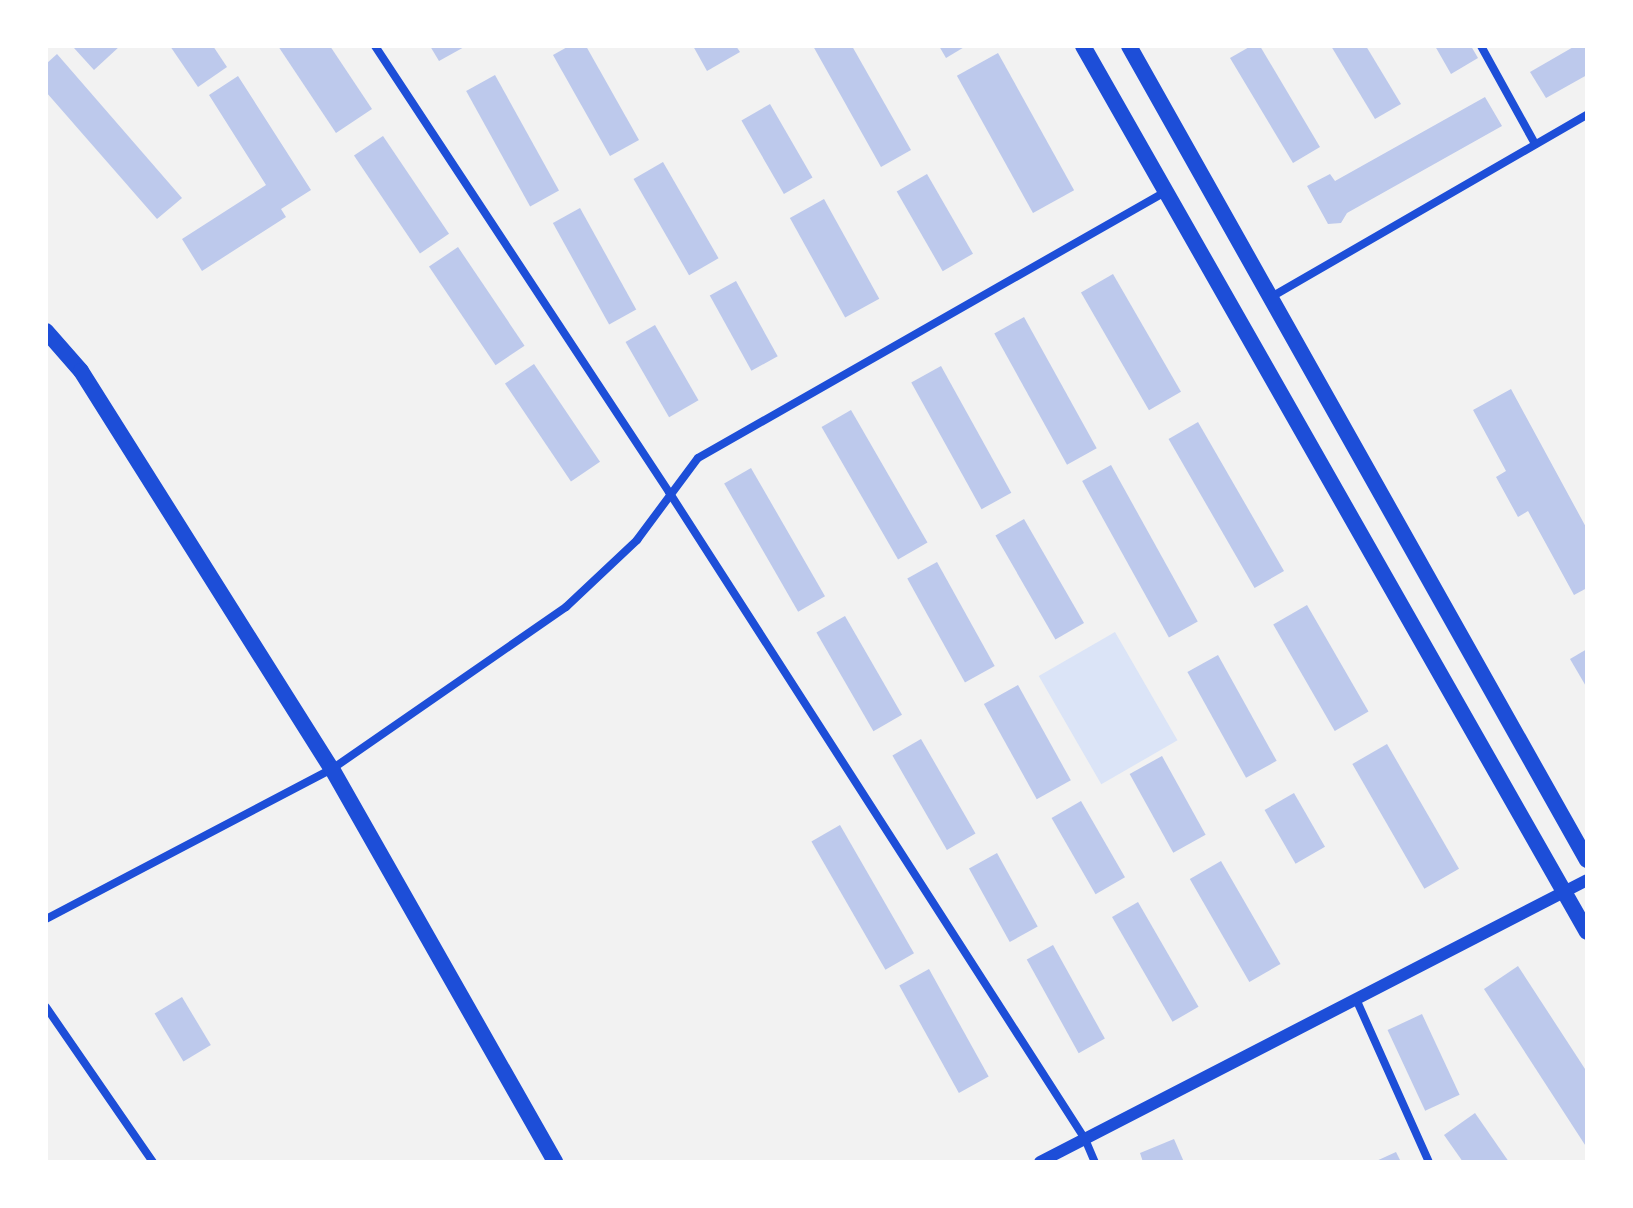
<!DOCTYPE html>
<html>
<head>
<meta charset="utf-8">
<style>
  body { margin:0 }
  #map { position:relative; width:1633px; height:1208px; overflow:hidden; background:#f2f2f2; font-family:Spectral,serif }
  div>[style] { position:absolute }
  .green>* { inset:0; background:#dbe4f7; transform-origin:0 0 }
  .building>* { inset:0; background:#bdc9ec; transform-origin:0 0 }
  .minor>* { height:8px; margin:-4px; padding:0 4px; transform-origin:4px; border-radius:4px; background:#1d4ed8 }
  .tertiary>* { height:12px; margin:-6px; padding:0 6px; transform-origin:6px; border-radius:6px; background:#1d4ed8 }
  .primary>* { height:16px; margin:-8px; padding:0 8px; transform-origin:8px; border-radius:8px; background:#1d4ed8 }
  .trunk>* { height:16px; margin:-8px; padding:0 8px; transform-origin:8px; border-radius:8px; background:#1d4ed8 }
  span { translate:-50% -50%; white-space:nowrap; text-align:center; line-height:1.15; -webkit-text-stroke:8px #fff; paint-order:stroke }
  .frame { position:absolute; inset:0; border:48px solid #fff; pointer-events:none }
</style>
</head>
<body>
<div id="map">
  <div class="green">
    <div style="left:1115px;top:632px;width:125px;height:88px;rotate:60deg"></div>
  </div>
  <div class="building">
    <div style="clip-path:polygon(120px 46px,94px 70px,74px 48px,76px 46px)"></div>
    <div style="clip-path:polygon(170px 46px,213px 46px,227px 67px,198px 87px)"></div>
    <div style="clip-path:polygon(278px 46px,330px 46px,372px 109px,336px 133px)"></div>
    <div style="clip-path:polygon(430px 46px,466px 46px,439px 61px)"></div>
    <div style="clip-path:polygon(569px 46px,586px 46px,639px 140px,610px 156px,553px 55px)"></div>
    <div style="clip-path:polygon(693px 46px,736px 46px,740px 52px,707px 71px)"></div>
    <div style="clip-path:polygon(813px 46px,852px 46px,911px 150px,881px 167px)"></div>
    <div style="clip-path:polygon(939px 46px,966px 46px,946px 58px)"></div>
    <div style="clip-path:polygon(1251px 46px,1260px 46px,1320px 147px,1293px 163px,1230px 58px)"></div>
    <div style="clip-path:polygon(1331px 46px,1366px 46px,1401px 104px,1375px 119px)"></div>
    <div style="clip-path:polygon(1435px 46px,1471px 46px,1478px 58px,1451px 74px)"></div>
    <div style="clip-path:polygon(1575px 46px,1587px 46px,1587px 75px,1546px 98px,1530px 72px)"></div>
    <div style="left:998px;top:53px;width:157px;height:47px;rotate:61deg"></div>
    <div style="clip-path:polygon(57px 54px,182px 198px,157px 219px,46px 92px,46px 64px)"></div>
    <div style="left:495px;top:75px;width:132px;height:33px;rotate:61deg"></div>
    <div style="clip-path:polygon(238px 76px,311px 190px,281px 209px,286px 217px,202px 271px,182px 239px,266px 185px,209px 95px)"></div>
    <div style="clip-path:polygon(1485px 97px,1502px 126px,1347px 213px,1341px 223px,1328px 224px,1307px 186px,1330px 174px,1335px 181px)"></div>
    <div style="left:770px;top:104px;width:85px;height:33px;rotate:60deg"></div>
    <div style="left:383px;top:136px;width:118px;height:35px;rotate:56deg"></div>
    <div style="left:663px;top:162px;width:111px;height:34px;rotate:60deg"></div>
    <div style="left:927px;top:174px;width:92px;height:35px;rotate:60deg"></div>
    <div style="left:824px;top:199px;width:114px;height:39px;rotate:61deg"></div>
    <div style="left:580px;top:208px;width:116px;height:31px;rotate:61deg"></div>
    <div style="left:458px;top:247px;width:119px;height:35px;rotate:56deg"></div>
    <div style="left:1113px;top:274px;width:136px;height:37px;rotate:60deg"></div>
    <div style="left:736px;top:281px;width:86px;height:30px;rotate:61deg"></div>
    <div style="left:1024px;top:317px;width:150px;height:34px;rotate:61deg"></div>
    <div style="left:655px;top:325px;width:87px;height:34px;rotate:60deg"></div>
    <div style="left:534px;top:364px;width:118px;height:35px;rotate:56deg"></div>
    <div style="left:941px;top:366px;width:145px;height:34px;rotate:61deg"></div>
    <div style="clip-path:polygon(1511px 389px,1587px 529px,1587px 588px,1574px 595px,1528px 511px,1518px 517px,1496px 477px,1506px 471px,1473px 410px)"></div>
    <div style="left:851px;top:410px;width:153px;height:34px;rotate:60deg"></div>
    <div style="left:1198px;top:422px;width:172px;height:34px;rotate:60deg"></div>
    <div style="left:1111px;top:465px;width:179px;height:33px;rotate:61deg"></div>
    <div style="left:751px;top:468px;width:148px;height:31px;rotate:60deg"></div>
    <div style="left:1024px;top:519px;width:120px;height:33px;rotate:60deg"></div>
    <div style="left:937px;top:562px;width:119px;height:34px;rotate:61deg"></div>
    <div style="left:1307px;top:605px;width:123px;height:39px;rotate:60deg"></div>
    <div style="left:845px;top:616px;width:114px;height:33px;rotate:60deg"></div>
    <div style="clip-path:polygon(1587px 649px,1587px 688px,1570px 659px)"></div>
    <div style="left:1218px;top:655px;width:121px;height:35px;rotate:61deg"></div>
    <div style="left:1018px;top:685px;width:109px;height:39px;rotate:61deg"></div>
    <div style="left:921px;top:739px;width:109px;height:33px;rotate:60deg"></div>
    <div style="left:1387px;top:744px;width:144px;height:40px;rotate:60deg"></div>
    <div style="left:1162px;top:756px;width:90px;height:37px;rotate:61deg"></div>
    <div style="left:1294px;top:793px;width:62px;height:34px;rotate:60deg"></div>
    <div style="left:1081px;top:801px;width:88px;height:34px;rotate:60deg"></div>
    <div style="left:840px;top:825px;width:148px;height:33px;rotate:60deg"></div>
    <div style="left:997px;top:853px;width:84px;height:32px;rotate:61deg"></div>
    <div style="left:1221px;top:861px;width:119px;height:36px;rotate:60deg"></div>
    <div style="left:1138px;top:902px;width:121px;height:30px;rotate:60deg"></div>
    <div style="left:1053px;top:945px;width:107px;height:30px;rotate:61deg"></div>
    <div style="clip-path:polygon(1518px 966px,1587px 1072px,1587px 1148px,1484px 989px)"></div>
    <div style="left:929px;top:969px;width:123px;height:34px;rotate:61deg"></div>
    <div style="left:182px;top:997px;width:56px;height:32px;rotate:59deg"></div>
    <div style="left:1422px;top:1014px;width:89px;height:38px;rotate:65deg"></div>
    <div style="clip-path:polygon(1475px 1113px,1509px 1162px,1463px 1162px,1444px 1135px)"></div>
    <div style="clip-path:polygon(1174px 1139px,1184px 1162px,1143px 1162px,1140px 1153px)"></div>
    <div style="clip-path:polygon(1396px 1152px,1401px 1162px,1374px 1162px)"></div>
  </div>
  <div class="minor">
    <div style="left:375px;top:46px;width:534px;rotate:56.61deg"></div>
    <div style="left:669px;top:492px;width:769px;rotate:57.26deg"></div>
    <div style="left:1085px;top:1139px;width:25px;rotate:67deg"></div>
    <div style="left:1481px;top:46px;width:112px;rotate:61.1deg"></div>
    <div style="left:1273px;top:296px;width:362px;rotate:-30deg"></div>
    <div style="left:46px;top:919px;width:323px;rotate:-27.7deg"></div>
    <div style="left:332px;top:769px;width:285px;rotate:-34.7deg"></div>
    <div style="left:566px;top:607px;width:98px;rotate:-43.3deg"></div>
    <div style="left:637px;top:540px;width:102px;rotate:-53.4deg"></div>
    <div style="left:698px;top:458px;width:537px;rotate:-29.67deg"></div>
    <div style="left:1356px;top:999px;width:179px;rotate:65.9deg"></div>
    <div style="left:46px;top:1007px;width:188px;rotate:55.4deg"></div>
  </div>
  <div class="tertiary">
    <div style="left:1040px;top:1162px;width:615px;rotate:-27.27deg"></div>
  </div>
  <div class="primary">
    <div style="left:1083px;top:46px;width:1019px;rotate:60.37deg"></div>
    <div style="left:1129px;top:46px;width:934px;rotate:60.64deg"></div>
  </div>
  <div class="trunk">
    <div style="left:46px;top:331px;width:53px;rotate:48.8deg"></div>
    <div style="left:81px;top:371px;width:471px;rotate:57.8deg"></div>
    <div style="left:332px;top:769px;width:452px;rotate:60.4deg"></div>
  </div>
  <div class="frame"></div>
</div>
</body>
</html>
